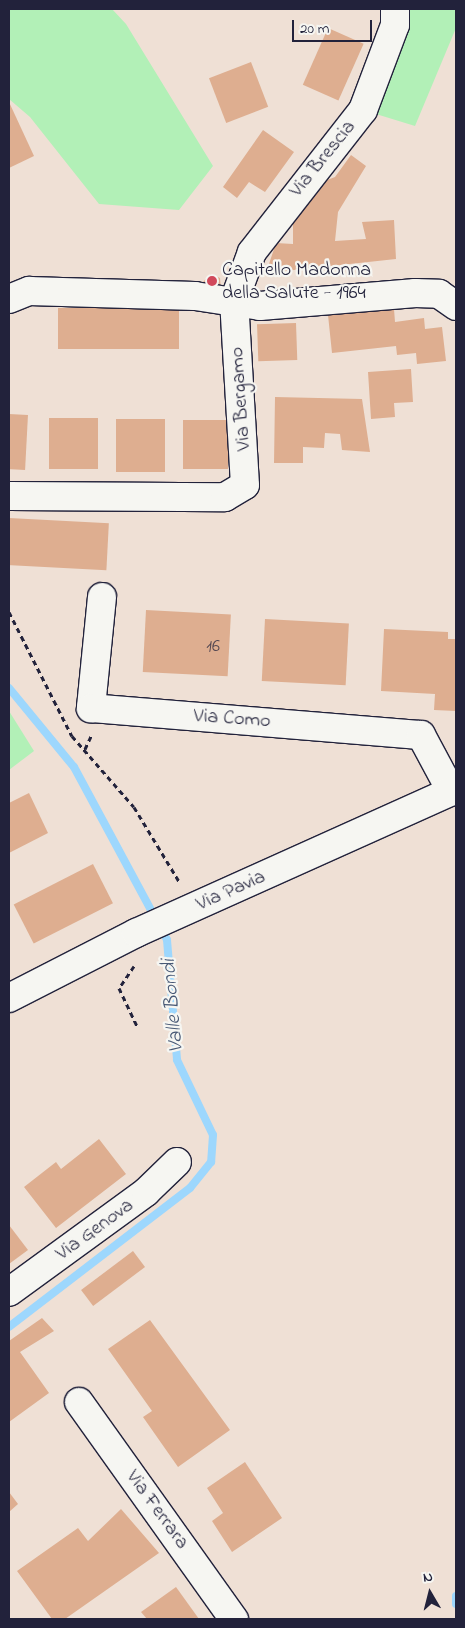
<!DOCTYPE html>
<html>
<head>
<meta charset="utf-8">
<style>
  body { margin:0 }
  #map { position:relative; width:465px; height:1628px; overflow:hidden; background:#efe0d5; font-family:"Indie Flower",sans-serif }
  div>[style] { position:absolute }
  .green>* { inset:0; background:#b2f0b7 }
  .stream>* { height:8px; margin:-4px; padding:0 4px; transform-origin:4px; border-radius:4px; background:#9dd7fd }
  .building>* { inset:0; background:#deae90; transform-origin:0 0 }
  .path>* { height:3px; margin-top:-1.5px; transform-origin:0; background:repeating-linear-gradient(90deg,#22223b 0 5px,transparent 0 9px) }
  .roads { filter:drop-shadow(1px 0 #22223b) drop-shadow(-1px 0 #22223b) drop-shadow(0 1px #22223b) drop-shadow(0 -1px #22223b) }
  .minor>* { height:28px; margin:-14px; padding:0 14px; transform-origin:14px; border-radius:14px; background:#f6f6f2 }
  .dots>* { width:14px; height:14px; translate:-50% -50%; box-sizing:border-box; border:2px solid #f6f6f2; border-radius:50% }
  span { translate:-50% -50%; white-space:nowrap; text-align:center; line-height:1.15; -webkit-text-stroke:4.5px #f6f6f2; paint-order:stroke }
  .number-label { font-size:18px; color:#514550 }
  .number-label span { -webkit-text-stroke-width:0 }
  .street-label { font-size:20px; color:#22223b }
  .poi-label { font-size:20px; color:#22223b }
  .left { translate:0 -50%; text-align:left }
  .water-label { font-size:21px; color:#475875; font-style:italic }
  .frame { position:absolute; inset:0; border:10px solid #22223b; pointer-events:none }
  .north { position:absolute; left:405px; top:1568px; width:50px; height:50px; -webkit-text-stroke:4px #f6f6f2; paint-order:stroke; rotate:352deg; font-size:14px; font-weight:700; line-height:20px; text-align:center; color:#22223b }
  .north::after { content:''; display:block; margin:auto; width:18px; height:22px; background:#22223b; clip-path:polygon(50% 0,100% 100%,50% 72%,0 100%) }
  .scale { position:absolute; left:292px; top:20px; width:80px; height:22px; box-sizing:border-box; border:2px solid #22223b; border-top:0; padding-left:6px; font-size:15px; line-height:18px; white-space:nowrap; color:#22223b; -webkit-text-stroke:4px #f6f6f2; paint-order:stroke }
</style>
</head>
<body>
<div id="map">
  <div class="green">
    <div style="clip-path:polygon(9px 9px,112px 9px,126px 24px,213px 166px,179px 210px,99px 204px,30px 117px,9px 99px)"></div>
    <div style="clip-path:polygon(395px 9px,456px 9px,456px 28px,415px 126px,363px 110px)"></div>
    <div style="clip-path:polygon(9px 711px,34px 751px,9px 770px)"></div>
  </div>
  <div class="stream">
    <div style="left:9px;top:688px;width:102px;rotate:50.6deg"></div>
    <div style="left:74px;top:767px;width:196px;rotate:61.7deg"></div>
    <div style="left:167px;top:940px;width:120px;rotate:85.2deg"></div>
    <div style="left:177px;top:1060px;width:83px;rotate:64.4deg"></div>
    <div style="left:213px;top:1135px;width:27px;rotate:94deg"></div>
    <div style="left:211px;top:1162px;width:33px;rotate:129deg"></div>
    <div style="left:190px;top:1188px;width:228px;rotate:142.5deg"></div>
    <div style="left:456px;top:1596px;width:8px;rotate:90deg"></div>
  </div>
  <div class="building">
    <div style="left:328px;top:28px;width:39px;height:62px;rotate:24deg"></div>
    <div style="left:251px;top:62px;width:48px;height:45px;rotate:69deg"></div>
    <div style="clip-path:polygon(9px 102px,34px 156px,9px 168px)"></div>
    <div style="clip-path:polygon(263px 130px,294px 152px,265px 192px,249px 182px,237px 198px,223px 187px)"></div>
    <div style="clip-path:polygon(351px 155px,366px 166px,338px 212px,335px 241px,366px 239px,362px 222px,394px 220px,396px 259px,266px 273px,276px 243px,293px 244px,293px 220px,322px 182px,335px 177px)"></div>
    <div style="clip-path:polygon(211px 274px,220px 278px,221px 290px,202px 283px)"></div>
    <div style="left:58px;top:308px;width:121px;height:41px"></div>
    <div style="clip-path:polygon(394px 309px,395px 322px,424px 318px,425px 329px,442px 327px,446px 361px,417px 364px,416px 353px,397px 355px,396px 346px,332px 353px,328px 315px)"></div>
    <div style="left:296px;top:323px;width:37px;height:39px;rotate:88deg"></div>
    <div style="clip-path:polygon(411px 369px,413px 402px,394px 403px,395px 417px,371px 419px,368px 372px)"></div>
    <div style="clip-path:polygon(275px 397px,362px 399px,370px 452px,342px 450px,340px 434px,325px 433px,324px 448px,303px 447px,303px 463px,274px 463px)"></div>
    <div style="left:9px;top:414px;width:19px;height:55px;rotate:3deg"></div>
    <div style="left:49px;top:418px;width:49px;height:51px"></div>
    <div style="left:116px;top:419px;width:49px;height:53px"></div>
    <div style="left:183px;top:420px;width:45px;height:49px"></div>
    <div style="left:9px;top:518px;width:100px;height:47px;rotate:3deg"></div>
    <div style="left:146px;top:610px;width:85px;height:62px;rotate:3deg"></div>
    <div style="left:265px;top:619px;width:84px;height:62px;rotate:3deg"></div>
    <div style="clip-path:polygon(384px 629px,448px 632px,448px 639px,456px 639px,456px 711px,434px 710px,435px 694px,381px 691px)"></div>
    <div style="clip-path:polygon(29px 793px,48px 833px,9px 853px,9px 803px)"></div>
    <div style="left:93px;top:864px;width:44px;height:89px;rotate:63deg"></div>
    <div style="clip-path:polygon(99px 1139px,126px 1174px,56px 1228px,24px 1187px,56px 1162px,61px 1169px)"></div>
    <div style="clip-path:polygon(9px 1225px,28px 1250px,9px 1264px)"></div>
    <div style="left:133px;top:1251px;width:20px;height:65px;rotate:53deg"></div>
    <div style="clip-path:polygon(42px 1318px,54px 1331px,20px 1352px,49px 1393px,9px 1422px,9px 1341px)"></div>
    <div style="clip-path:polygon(150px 1320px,230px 1430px,178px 1467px,143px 1417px,152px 1411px,108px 1349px)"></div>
    <div style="clip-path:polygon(245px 1462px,282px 1518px,232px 1552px,212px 1521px,223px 1513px,207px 1488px)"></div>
    <div style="clip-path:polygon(9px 1492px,18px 1504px,9px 1512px)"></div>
    <div style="clip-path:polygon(121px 1509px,159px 1553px,65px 1619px,52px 1619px,17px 1571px,78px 1528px,88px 1541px)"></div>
    <div style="clip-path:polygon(176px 1587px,199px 1619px,147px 1619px,141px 1612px)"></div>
  </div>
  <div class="path">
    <div style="left:9px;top:612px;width:139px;rotate:63.1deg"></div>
    <div style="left:72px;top:736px;width:94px;rotate:48.9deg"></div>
    <div style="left:134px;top:807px;width:89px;rotate:58.8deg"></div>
    <div style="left:85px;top:749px;width:17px;rotate:-65deg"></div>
    <div style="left:134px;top:966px;width:27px;rotate:124deg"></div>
    <div style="left:119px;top:988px;width:42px;rotate:64.7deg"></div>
  </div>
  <div class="roads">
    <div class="minor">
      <div style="left:9px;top:299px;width:22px;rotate:-22deg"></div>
      <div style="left:29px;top:291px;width:166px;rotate:1.7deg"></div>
      <div style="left:195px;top:296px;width:66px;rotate:8.7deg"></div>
      <div style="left:260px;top:306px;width:156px;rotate:-4.8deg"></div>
      <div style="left:415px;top:293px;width:24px;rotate:2deg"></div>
      <div style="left:439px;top:294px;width:21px;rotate:35deg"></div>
      <div style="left:9px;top:496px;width:216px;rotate:0.3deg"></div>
      <div style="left:225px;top:497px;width:23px;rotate:-31deg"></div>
      <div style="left:245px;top:485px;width:184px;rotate:-93.4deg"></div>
      <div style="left:234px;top:301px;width:52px;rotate:-69.8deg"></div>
      <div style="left:252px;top:252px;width:180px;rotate:-52deg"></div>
      <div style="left:363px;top:110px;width:91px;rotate:-69.4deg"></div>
      <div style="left:395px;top:25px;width:16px;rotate:-90deg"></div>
      <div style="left:102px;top:597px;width:112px;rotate:95.7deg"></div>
      <div style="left:91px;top:708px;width:331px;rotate:4.7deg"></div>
      <div style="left:421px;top:735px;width:64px;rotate:61.8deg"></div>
      <div style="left:9px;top:998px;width:143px;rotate:-27.1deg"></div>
      <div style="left:136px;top:933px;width:351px;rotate:-24.2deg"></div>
      <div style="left:9px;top:1292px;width:170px;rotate:-36.1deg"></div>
      <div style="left:146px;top:1192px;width:43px;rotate:-44.1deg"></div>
      <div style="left:79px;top:1402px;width:267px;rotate:54.5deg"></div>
    </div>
  </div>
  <div class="dots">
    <div style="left:212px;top:281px;background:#d1495b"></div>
  </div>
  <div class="number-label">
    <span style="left:213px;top:647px">16</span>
  </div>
  <div class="street-label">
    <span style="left:323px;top:159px;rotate:-51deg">Via Brescia</span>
    <span style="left:241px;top:399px;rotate:-94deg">Via Bergamo</span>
    <span style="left:232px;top:719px;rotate:4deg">Via Como</span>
    <span style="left:231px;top:891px;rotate:-24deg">Via Pavia</span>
    <span style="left:95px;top:1230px;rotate:-36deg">Via Genova</span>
    <span style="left:157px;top:1510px;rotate:54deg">Via Ferrara</span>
  </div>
  <div class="poi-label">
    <span class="left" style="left:222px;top:282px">Capitello Madonna<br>della Salute - 1964</span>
  </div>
  <div class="water-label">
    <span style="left:173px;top:1006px;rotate:-95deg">Valle Bondi</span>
  </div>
  <div class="frame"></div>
  <div class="north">N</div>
  <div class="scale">20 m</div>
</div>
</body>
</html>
